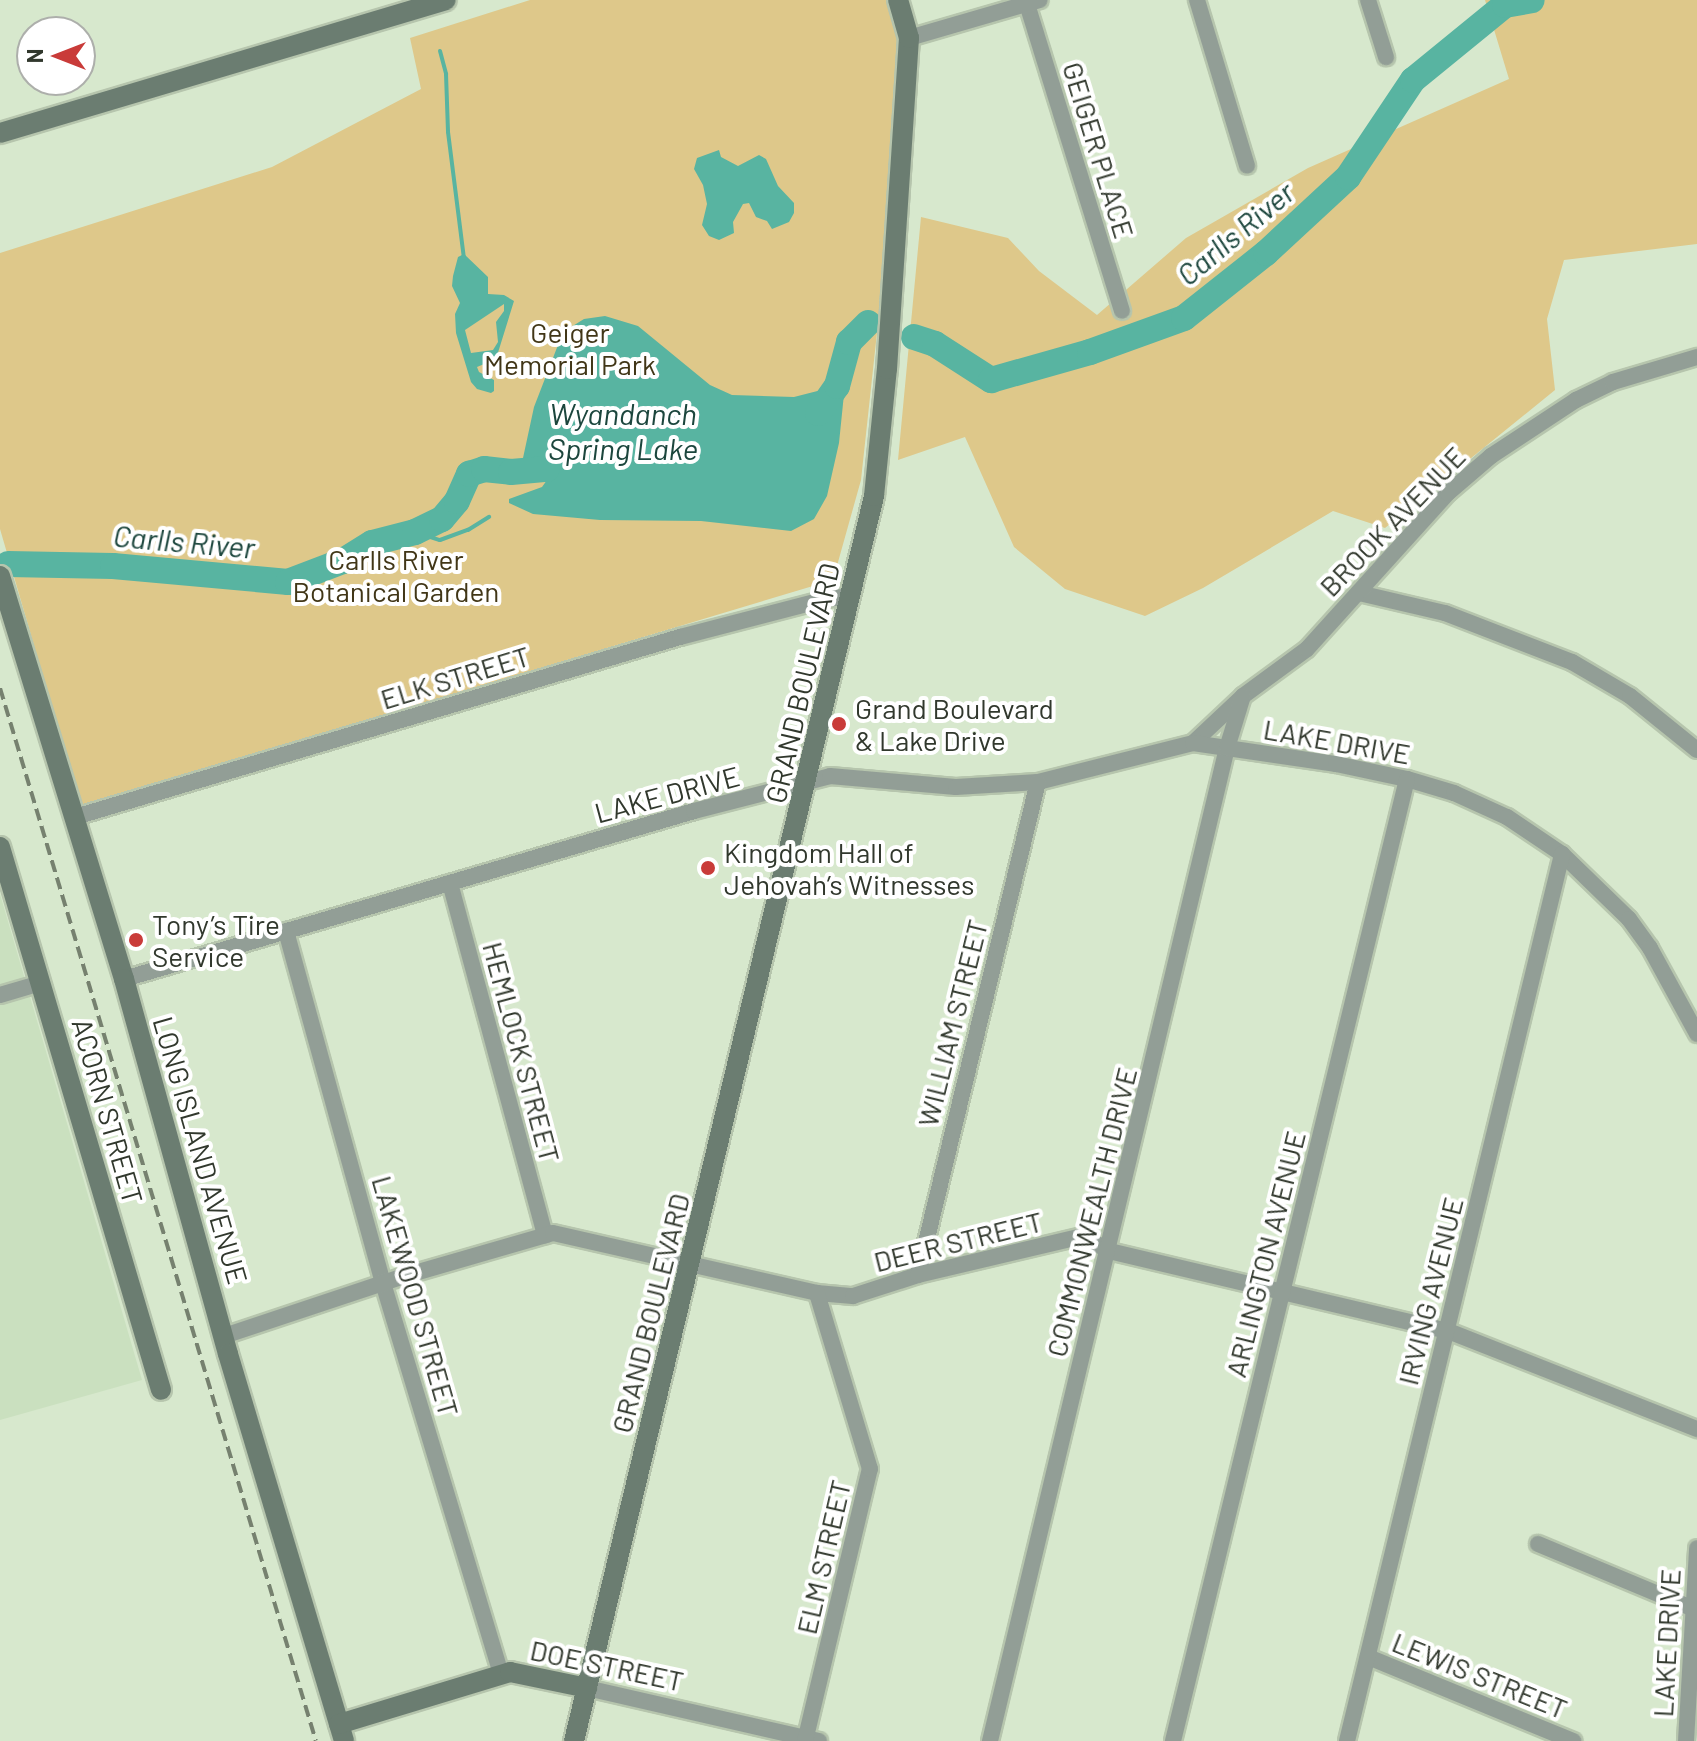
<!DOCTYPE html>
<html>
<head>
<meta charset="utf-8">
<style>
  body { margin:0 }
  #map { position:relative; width:1697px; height:1741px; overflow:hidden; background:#d7e8cd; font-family:Barlow,sans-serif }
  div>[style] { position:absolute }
  .built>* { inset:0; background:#cae0bf }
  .green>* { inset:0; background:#dec88a }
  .water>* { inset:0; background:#58b4a1 }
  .stream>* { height:4px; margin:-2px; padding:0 2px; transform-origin:2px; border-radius:2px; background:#58b4a1 }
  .river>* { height:26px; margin:-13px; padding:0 13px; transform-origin:13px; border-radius:13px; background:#58b4a1 }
  .roads { filter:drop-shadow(2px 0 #b6c5ad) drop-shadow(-2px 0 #b6c5ad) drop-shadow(0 2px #b6c5ad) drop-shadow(0 -2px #b6c5ad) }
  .street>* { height:16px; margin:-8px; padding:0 8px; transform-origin:8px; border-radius:8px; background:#929e96 }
  .secondary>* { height:20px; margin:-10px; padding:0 10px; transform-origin:10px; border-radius:10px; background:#6b7d71 }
  .rail>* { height:4px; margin-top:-2px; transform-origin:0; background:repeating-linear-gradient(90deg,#76816f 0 12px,transparent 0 18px) }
  .dots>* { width:22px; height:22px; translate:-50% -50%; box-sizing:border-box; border:4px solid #fff; border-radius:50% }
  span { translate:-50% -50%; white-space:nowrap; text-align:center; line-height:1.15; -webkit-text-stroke:8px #fff; paint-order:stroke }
  .street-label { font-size:28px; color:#31382d }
  .park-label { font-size:28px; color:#413617 }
  .poi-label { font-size:28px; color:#31382d }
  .left { translate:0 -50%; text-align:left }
  .water-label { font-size:30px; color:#1c463d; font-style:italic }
  .north { position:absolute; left:16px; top:16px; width:80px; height:80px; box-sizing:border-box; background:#fff; border:2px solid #adafab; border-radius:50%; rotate:270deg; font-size:22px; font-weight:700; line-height:32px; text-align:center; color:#31382d }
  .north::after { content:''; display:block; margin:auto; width:28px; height:36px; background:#c93b39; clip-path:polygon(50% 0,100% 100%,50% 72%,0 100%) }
</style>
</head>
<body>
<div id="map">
  <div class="built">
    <div style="clip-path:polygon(0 894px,142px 1380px,0 1420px)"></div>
  </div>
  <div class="green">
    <div style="clip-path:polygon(530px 0,898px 0,909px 38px,861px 480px,833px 580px,81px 806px,0 529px,0 253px,272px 167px,421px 89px,410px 38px)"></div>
    <div style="clip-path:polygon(1485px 0,1697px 0,1697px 244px,1564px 260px,1547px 319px,1555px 390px,1385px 528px,1333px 511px,1203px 588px,1145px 616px,1065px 589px,1014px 547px,965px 437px,898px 460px,921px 217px,1008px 238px,1039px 271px,1097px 315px,1186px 238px,1308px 168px,1509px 79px)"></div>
  </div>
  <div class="water">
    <div style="clip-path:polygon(719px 150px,721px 157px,738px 166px,759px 155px,766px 159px,778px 186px,794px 203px,794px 213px,789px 222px,772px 229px,767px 221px,756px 217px,749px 203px,743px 204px,733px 222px,734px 233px,719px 240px,709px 236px,702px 225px,707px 204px,703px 185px,694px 169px,697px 158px)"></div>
    <div style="clip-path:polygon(evenodd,464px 254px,488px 277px,488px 294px,504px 295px,514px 301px,496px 359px,477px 367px,479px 372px,494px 380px,494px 391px,491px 393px,477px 389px,471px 382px,456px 333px,455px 314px,460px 303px,452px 286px,453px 276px,458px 257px,464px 254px,504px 304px,504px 311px,496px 322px,498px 342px,493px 350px,471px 353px,465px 330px,504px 304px)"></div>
    <div style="clip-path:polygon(605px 316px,638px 326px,710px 385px,732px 395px,794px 397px,837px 386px,844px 394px,839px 443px,827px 496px,814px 519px,791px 531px,701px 521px,600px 520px,533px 514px,509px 503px,509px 499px,542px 487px,547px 480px,543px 471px,515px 478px,511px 472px,523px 458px,534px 407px,563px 332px,584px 319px)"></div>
  </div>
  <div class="stream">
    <div style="left:440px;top:51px;width:24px;rotate:75deg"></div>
    <div style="left:446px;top:74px;width:58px;rotate:88deg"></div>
    <div style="left:448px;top:132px;width:127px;rotate:82.8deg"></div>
    <div style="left:415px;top:532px;width:26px;rotate:18deg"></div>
    <div style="left:440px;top:540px;width:30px;rotate:-20deg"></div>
    <div style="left:468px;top:530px;width:25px;rotate:-32deg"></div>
  </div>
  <div class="river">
    <div style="left:914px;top:337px;width:22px;rotate:18deg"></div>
    <div style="left:935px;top:344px;width:67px;rotate:32.7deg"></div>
    <div style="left:991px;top:380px;width:103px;rotate:-15.8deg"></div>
    <div style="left:1090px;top:352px;width:100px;rotate:-19.9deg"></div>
    <div style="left:1184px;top:318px;width:105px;rotate:-38.4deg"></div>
    <div style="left:1266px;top:253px;width:112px;rotate:-42.8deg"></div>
    <div style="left:1348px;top:177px;width:117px;rotate:-56.2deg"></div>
    <div style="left:1413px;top:80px;width:119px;rotate:-39.2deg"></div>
    <div style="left:1505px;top:5px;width:27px;rotate:-10deg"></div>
    <div style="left:818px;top:413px;width:33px;rotate:-55deg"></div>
    <div style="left:837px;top:386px;width:46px;rotate:-74.7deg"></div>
    <div style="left:849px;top:342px;width:27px;rotate:-45deg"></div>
    <div style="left:8px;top:564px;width:105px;rotate:1.1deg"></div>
    <div style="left:113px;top:566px;width:176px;rotate:5.2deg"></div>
    <div style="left:288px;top:582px;width:59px;rotate:-20.9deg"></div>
    <div style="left:343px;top:561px;width:34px;rotate:-32deg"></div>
    <div style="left:372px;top:543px;width:44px;rotate:-14.3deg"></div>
    <div style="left:415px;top:532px;width:30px;rotate:-26deg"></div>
    <div style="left:442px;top:519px;width:23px;rotate:-50deg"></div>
    <div style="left:457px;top:501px;width:30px;rotate:-66deg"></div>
    <div style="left:469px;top:474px;width:16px;rotate:-18deg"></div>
    <div style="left:484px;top:469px;width:27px;rotate:6deg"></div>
    <div style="left:511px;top:472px;width:36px;rotate:-5deg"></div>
  </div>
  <div class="roads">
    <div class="street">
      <div style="left:1197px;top:0;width:173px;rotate:73.2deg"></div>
      <div style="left:1368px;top:0;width:60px;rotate:72.5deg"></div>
      <div style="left:1027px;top:4px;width:321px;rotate:72.8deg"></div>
      <div style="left:909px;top:38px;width:136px;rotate:-16.2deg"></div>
      <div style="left:1359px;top:593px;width:88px;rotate:13.1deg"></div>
      <div style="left:1445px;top:613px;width:136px;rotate:21.1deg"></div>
      <div style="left:1572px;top:662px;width:67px;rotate:30.4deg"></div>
      <div style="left:1630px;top:696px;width:86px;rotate:38.9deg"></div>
      <div style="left:1193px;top:743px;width:69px;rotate:-43.2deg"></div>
      <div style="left:1243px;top:696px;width:79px;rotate:-36.3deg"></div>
      <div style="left:1307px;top:649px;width:210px;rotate:-47.9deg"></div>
      <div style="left:1448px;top:493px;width:57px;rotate:-40.7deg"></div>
      <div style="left:1491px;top:456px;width:102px;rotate:-33.4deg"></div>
      <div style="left:1576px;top:400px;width:41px;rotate:-25.9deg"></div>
      <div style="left:1613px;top:382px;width:88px;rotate:-16.6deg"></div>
      <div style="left:75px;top:817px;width:631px;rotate:-16.57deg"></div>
      <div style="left:680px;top:637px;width:151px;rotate:-14.6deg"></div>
      <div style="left:826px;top:599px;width:26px;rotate:-7deg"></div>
      <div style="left:450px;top:883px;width:365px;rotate:74.9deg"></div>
      <div style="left:286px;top:931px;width:365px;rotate:74.6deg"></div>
      <div style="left:383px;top:1283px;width:409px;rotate:73.2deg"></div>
      <div style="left:124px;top:979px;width:594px;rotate:-16.42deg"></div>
      <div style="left:694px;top:811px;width:140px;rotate:-14.4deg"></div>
      <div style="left:830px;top:776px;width:126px;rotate:5deg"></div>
      <div style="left:956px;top:787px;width:82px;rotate:-3.5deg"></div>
      <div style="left:1038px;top:782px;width:160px;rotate:-14.1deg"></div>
      <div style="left:1193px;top:743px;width:145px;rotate:8.4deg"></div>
      <div style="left:1336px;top:764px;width:73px;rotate:11.9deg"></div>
      <div style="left:1407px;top:779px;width:49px;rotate:16.6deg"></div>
      <div style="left:1454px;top:793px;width:58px;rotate:24.4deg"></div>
      <div style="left:1507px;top:817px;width:66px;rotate:33.9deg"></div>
      <div style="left:1562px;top:854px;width:93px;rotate:44.1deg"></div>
      <div style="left:1629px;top:919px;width:36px;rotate:54deg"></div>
      <div style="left:1650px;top:948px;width:98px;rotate:61.3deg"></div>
      <div style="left:0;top:995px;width:43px;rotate:-16.3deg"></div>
      <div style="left:918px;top:1275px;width:507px;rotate:-76.32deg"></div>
      <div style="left:224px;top:1336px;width:187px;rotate:-18.4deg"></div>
      <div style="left:401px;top:1277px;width:158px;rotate:-16.1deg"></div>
      <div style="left:553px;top:1233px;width:271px;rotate:12.8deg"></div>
      <div style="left:817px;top:1293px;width:36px;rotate:5deg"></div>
      <div style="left:853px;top:1296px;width:68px;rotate:-17.9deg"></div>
      <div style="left:918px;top:1275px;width:170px;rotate:-13.3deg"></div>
      <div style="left:1083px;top:1236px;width:30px;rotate:30deg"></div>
      <div style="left:1109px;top:1251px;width:348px;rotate:13.3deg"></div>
      <div style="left:1448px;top:1331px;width:268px;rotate:21.5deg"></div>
      <div style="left:1538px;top:1544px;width:169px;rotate:22.6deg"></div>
      <div style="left:1368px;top:1657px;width:222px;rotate:22.3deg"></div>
      <div style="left:587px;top:1688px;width:238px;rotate:12.9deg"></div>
      <div style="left:805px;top:1741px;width:280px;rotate:-76.6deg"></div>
      <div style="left:870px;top:1469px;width:184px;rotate:-106.8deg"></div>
      <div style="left:990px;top:1741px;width:1021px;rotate:-76.58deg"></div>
      <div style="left:1227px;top:748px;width:54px;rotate:-72.9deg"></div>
      <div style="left:1173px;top:1741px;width:990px;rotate:-76.33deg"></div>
      <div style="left:1347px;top:1741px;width:913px;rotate:-76.37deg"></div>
      <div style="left:1686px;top:1741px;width:193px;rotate:-86.7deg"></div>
    </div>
    <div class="secondary">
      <div style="left:0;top:133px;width:465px;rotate:-16.6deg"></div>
      <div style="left:0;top:576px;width:422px;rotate:72.9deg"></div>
      <div style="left:124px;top:979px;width:389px;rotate:74.5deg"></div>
      <div style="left:228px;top:1354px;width:404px;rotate:73.3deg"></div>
      <div style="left:0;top:847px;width:566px;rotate:73.48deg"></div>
      <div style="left:339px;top:1724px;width:179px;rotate:-16.9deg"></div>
      <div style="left:510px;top:1672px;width:79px;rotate:11.7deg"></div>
      <div style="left:574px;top:1741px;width:1281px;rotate:-76.45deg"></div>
      <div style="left:874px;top:496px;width:128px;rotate:-84.2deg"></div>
      <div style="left:887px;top:369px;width:332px;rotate:-86.2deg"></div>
      <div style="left:909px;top:38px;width:40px;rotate:-106deg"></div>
    </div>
  </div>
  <div class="rail">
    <div style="left:0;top:688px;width:1099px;rotate:73.3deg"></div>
  </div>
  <div class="dots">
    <div style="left:839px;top:724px;background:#c93b39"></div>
    <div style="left:708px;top:868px;background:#c93b39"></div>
    <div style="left:136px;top:940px;background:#c93b39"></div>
  </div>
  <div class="street-label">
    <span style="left:1099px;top:150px;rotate:73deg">GEIGER PLACE</span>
    <span style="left:1392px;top:521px;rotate:-46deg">BROOK AVENUE</span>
    <span style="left:455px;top:677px;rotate:-17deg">ELK STREET</span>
    <span style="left:802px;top:683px;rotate:-77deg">GRAND BOULEVARD</span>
    <span style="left:1337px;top:741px;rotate:10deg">LAKE DRIVE</span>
    <span style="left:667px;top:794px;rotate:-15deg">LAKE DRIVE</span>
    <span style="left:952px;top:1023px;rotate:-76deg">WILLIAM STREET</span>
    <span style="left:522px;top:1052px;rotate:75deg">HEMLOCK STREET</span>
    <span style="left:108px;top:1111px;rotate:74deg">ACORN STREET</span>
    <span style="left:201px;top:1150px;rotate:74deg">LONG ISLAND AVENUE</span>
    <span style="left:1091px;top:1212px;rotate:-76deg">COMMONWEALTH DRIVE</span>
    <span style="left:958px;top:1241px;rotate:-14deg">DEER STREET</span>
    <span style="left:1265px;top:1254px;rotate:-76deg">ARLINGTON AVENUE</span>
    <span style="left:1430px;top:1291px;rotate:-76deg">IRVING AVENUE</span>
    <span style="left:416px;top:1296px;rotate:74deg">LAKEWOOD STREET</span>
    <span style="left:650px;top:1313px;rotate:-76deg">GRAND BOULEVARD</span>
    <span style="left:823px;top:1557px;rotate:-77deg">ELM STREET</span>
    <span style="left:1666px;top:1643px;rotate:-87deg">LAKE DRIVE</span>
    <span style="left:607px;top:1665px;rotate:12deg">DOE STREET</span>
    <span style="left:1480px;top:1675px;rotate:22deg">LEWIS STREET</span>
  </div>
  <div class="park-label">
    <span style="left:570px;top:348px">Geiger<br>Memorial Park</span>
    <span style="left:396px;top:575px">Carlls River<br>Botanical Garden</span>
  </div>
  <div class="poi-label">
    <span class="left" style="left:855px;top:724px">Grand Boulevard<br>&amp; Lake Drive</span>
    <span class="left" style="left:724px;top:868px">Kingdom Hall of<br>Jehovah’s Witnesses</span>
    <span class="left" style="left:152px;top:940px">Tony’s Tire<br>Service</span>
  </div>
  <div class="water-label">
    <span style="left:1235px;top:233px;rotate:-40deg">Carlls River</span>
    <span style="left:623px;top:430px">Wyandanch<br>Spring Lake</span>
    <span style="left:184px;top:541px;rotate:5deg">Carlls River</span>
  </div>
  <div class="north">N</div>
</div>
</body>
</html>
